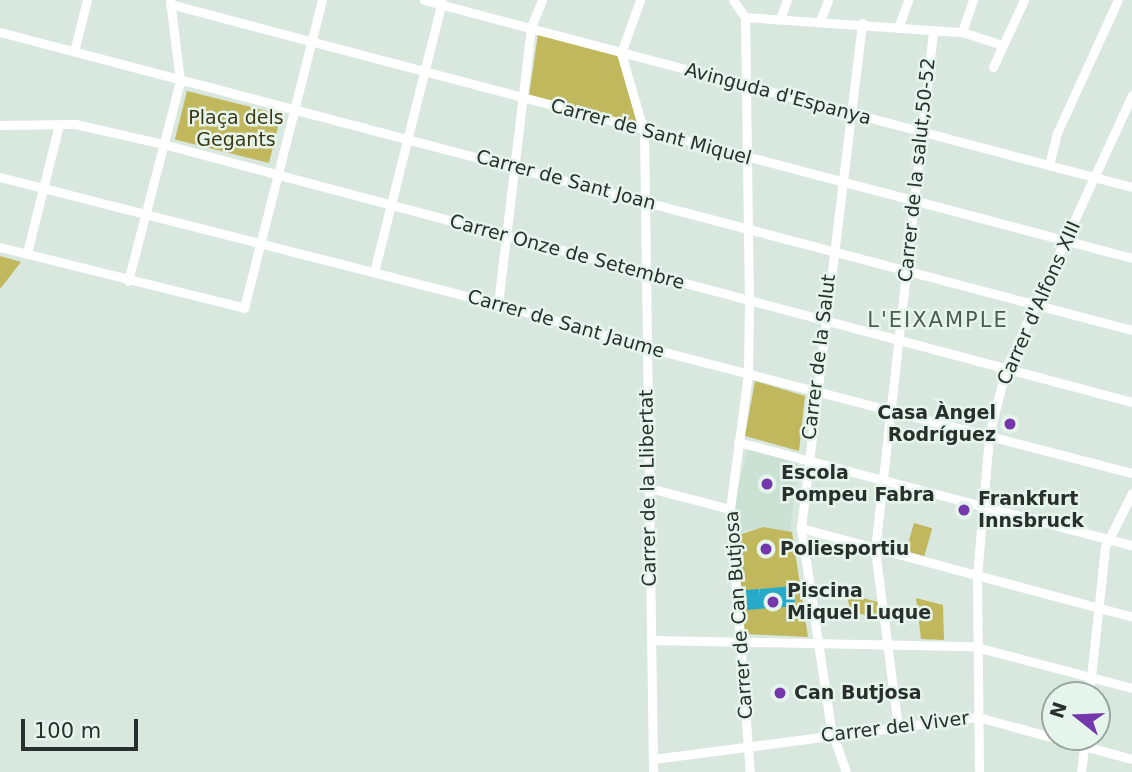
<!DOCTYPE html>
<html>
<head>
<meta charset="utf-8">
<style>
  body { margin:0 }
  #map { position:relative; width:1132px; height:772px; overflow:hidden; background:#d9e8df; font-family:"DejaVu Sans",sans-serif }
  div>[style] { position:absolute }
  .built>* { inset:0; background:#cae1d3 }
  .green>* { inset:0; background:#c1b75c; transform-origin:0 0 }
  .water>* { inset:0; background:#27aac9 }
  .minor>* { height:9px; margin:-4.5px; padding:0 4.5px; transform-origin:4.5px; border-radius:4.5px; background:#fff }
  .dots>* { width:19px; height:19px; translate:-50% -50%; box-sizing:border-box; border:4px solid #e6f5ec; border-radius:50% }
  span { translate:-50% -50%; white-space:nowrap; text-align:center; line-height:1.15; -webkit-text-stroke:5px #e6f5ec; paint-order:stroke }
  .street-label { font-size:19px; color:#292f2c }
  .park-label { font-size:19px; color:#3d3811 }
  .poi-label { font-size:19px; color:#292f2c; font-weight:700 }
  .right { translate:-100% -50%; text-align:right }
  .left { translate:0 -50%; text-align:left }
  .neighbourhood-label { font-size:21px; color:#4e5b53; letter-spacing:2px }
  .north { position:absolute; left:1041px; top:681px; width:70px; height:70px; box-sizing:border-box; background:#e6f5ec; border:2px solid #9aa69f; border-radius:50%; rotate:288deg; font-size:19px; font-weight:700; line-height:28px; text-align:center; color:#292f2c }
  .north::after { content:''; display:block; margin:auto; width:24px; height:32px; background:#7537ac; clip-path:polygon(50% 0,100% 100%,50% 72%,0 100%) }
  .scale { position:absolute; left:21px; top:719px; width:117px; height:32px; box-sizing:border-box; border:4px solid #292f2c; border-top:0; padding-left:9px; font-size:21px; line-height:24px; white-space:nowrap; color:#292f2c; -webkit-text-stroke:5px #e6f5ec; paint-order:stroke }
</style>
</head>
<body>
<div id="map">
  <div class="built">
    <div style="clip-path:polygon(748px 448px,798px 464px,790px 531px,750px 529px,736px 536px,734px 503px)"></div>
  </div>
  <div class="green">
    <div style="clip-path:polygon(538px 34px,619px 56px,638px 125px,529px 96px)"></div>
    <div style="left:187px;top:91px;width:97px;height:50px;rotate:14deg"></div>
    <div style="clip-path:polygon(0 256px,21px 262px,0 289px)"></div>
    <div style="clip-path:polygon(755px 381px,805px 396px,799px 451px,745px 436px)"></div>
    <div style="left:914px;top:523px;width:19px;height:29px;rotate:16deg"></div>
    <div style="clip-path:polygon(763px 527px,792px 532px,808px 637px,745px 634px,736px 536px)"></div>
    <div style="clip-path:polygon(847px 594px,878px 602px,880px 619px,850px 611px)"></div>
    <div style="clip-path:polygon(916px 598px,943px 605px,944px 640px,921px 639px)"></div>
  </div>
  <div class="water">
    <div style="clip-path:polygon(794px 586px,795px 606px,747px 610px,746px 590px,759px 589px,760px 596px,760px 589px)"></div>
  </div>
  <div class="minor">
    <div style="left:424px;top:0;width:732px;rotate:14.8deg"></div>
    <div style="left:640px;top:0;width:56px;rotate:109.7deg"></div>
    <div style="left:621px;top:53px;width:82px;rotate:73.8deg"></div>
    <div style="left:644px;top:132px;width:640px;rotate:89.19deg"></div>
    <div style="left:733px;top:0;width:21px;rotate:55deg"></div>
    <div style="left:745px;top:17px;width:284px;rotate:89.2deg"></div>
    <div style="left:749px;top:301px;width:73px;rotate:90.8deg"></div>
    <div style="left:748px;top:374px;width:136px;rotate:97.6deg"></div>
    <div style="left:730px;top:509px;width:264px;rotate:85.7deg"></div>
    <div style="left:170px;top:4px;width:995px;rotate:14.79deg"></div>
    <div style="left:745px;top:17px;width:218px;rotate:4deg"></div>
    <div style="left:962px;top:32px;width:42px;rotate:18deg"></div>
    <div style="left:780px;top:19px;width:20px;rotate:-70deg"></div>
    <div style="left:820px;top:21px;width:22px;rotate:-69deg"></div>
    <div style="left:898px;top:28px;width:30px;rotate:-70deg"></div>
    <div style="left:0;top:32px;width:1171px;rotate:14.75deg"></div>
    <div style="left:962px;top:32px;width:34px;rotate:-71deg"></div>
    <div style="left:74px;top:51px;width:53px;rotate:-75.7deg"></div>
    <div style="left:993px;top:67px;width:74px;rotate:-65.2deg"></div>
    <div style="left:0;top:125px;width:75px;rotate:-0.8deg"></div>
    <div style="left:75px;top:124px;width:90px;rotate:12.8deg"></div>
    <div style="left:163px;top:144px;width:1003px;rotate:14.91deg"></div>
    <div style="left:1049px;top:165px;width:33px;rotate:-76deg"></div>
    <div style="left:1057px;top:133px;width:146px;rotate:-65.4deg"></div>
    <div style="left:0;top:177px;width:514px;rotate:14.31deg"></div>
    <div style="left:498px;top:304px;width:153px;rotate:16.3deg"></div>
    <div style="left:645px;top:347px;width:503px;rotate:14.51deg"></div>
    <div style="left:0;top:247px;width:252px;rotate:14deg"></div>
    <div style="left:244px;top:308px;width:318px;rotate:-75.8deg"></div>
    <div style="left:27px;top:253px;width:132px;rotate:-76deg"></div>
    <div style="left:374px;top:272px;width:278px;rotate:-75.9deg"></div>
    <div style="left:128px;top:281px;width:207px;rotate:-75.4deg"></div>
    <div style="left:180px;top:81px;width:82px;rotate:-97deg"></div>
    <div style="left:498px;top:304px;width:279px;rotate:-83.2deg"></div>
    <div style="left:531px;top:27px;width:29px;rotate:-68deg"></div>
    <div style="left:738px;top:442px;width:407px;rotate:14.7deg"></div>
    <div style="left:649px;top:488px;width:84px;rotate:14.5deg"></div>
    <div style="left:801px;top:528px;width:343px;rotate:15deg"></div>
    <div style="left:651px;top:640px;width:321px;rotate:1.1deg"></div>
    <div style="left:972px;top:646px;width:165px;rotate:14.7deg"></div>
    <div style="left:1089px;top:695px;width:149px;rotate:-83.8deg"></div>
    <div style="left:1105px;top:547px;width:60px;rotate:-63.4deg"></div>
    <div style="left:898px;top:727px;width:178px;rotate:-97.4deg"></div>
    <div style="left:875px;top:550px;width:522px;rotate:-83.62deg"></div>
    <div style="left:653px;top:759px;width:328px;rotate:-7.4deg"></div>
    <div style="left:978px;top:717px;width:160px;rotate:15.3deg"></div>
    <div style="left:846px;top:772px;width:46px;rotate:-109.2deg"></div>
    <div style="left:831px;top:729px;width:203px;rotate:-98.5deg"></div>
    <div style="left:801px;top:528px;width:509px;rotate:-83.11deg"></div>
    <div style="left:979px;top:772px;width:196px;rotate:-90.6deg"></div>
    <div style="left:977px;top:576px;width:142px;rotate:-85.1deg"></div>
    <div style="left:989px;top:435px;width:69px;rotate:-75.8deg"></div>
    <div style="left:1006px;top:368px;width:301px;rotate:-65.2deg"></div>
    <div style="left:1081px;top:772px;width:35px;rotate:-83deg"></div>
  </div>
  <div class="dots">
    <div style="left:1010px;top:424px;background:#7537ac"></div>
    <div style="left:767px;top:484px;background:#7537ac"></div>
    <div style="left:964px;top:510px;background:#7537ac"></div>
    <div style="left:766px;top:549px;background:#7537ac"></div>
    <div style="left:773px;top:602px;background:#7537ac"></div>
    <div style="left:780px;top:693px;background:#7537ac"></div>
  </div>
  <div class="street-label">
    <span style="left:778px;top:94px;rotate:15deg">Avinguda d'Espanya</span>
    <span style="left:651px;top:132px;rotate:15deg">Carrer de Sant Miquel</span>
    <span style="left:917px;top:170px;rotate:-84deg">Carrer de la salut,50-52</span>
    <span style="left:566px;top:180px;rotate:15deg">Carrer de Sant Joan</span>
    <span style="left:567px;top:252px;rotate:15deg">Carrer Onze de Setembre</span>
    <span style="left:1039px;top:303px;rotate:-66deg">Carrer d'Alfons XIII</span>
    <span style="left:566px;top:324px;rotate:16deg">Carrer de Sant Jaume</span>
    <span style="left:819px;top:357px;rotate:-83deg">Carrer de la Salut</span>
    <span style="left:648px;top:488px;rotate:-91deg">Carrer de la Llibertat</span>
    <span style="left:739px;top:615px;rotate:-94deg">Carrer de Can Butjosa</span>
    <span style="left:895px;top:727px;rotate:-7deg">Carrer del Viver</span>
  </div>
  <div class="park-label">
    <span style="left:236px;top:129px">Plaça dels<br>Gegants</span>
  </div>
  <div class="poi-label">
    <span class="right" style="left:996px;top:424px">Casa Àngel<br>Rodríguez</span>
    <span class="left" style="left:781px;top:484px">Escola<br>Pompeu Fabra</span>
    <span class="left" style="left:978px;top:510px">Frankfurt<br>Innsbruck</span>
    <span class="left" style="left:780px;top:549px">Poliesportiu</span>
    <span class="left" style="left:787px;top:602px">Piscina<br>Miquel Luque</span>
    <span class="left" style="left:794px;top:693px">Can Butjosa</span>
  </div>
  <div class="neighbourhood-label">
    <span style="left:938px;top:320px">L'EIXAMPLE</span>
  </div>
  <div class="north">N</div>
  <div class="scale">100 m</div>
</div>
</body>
</html>
